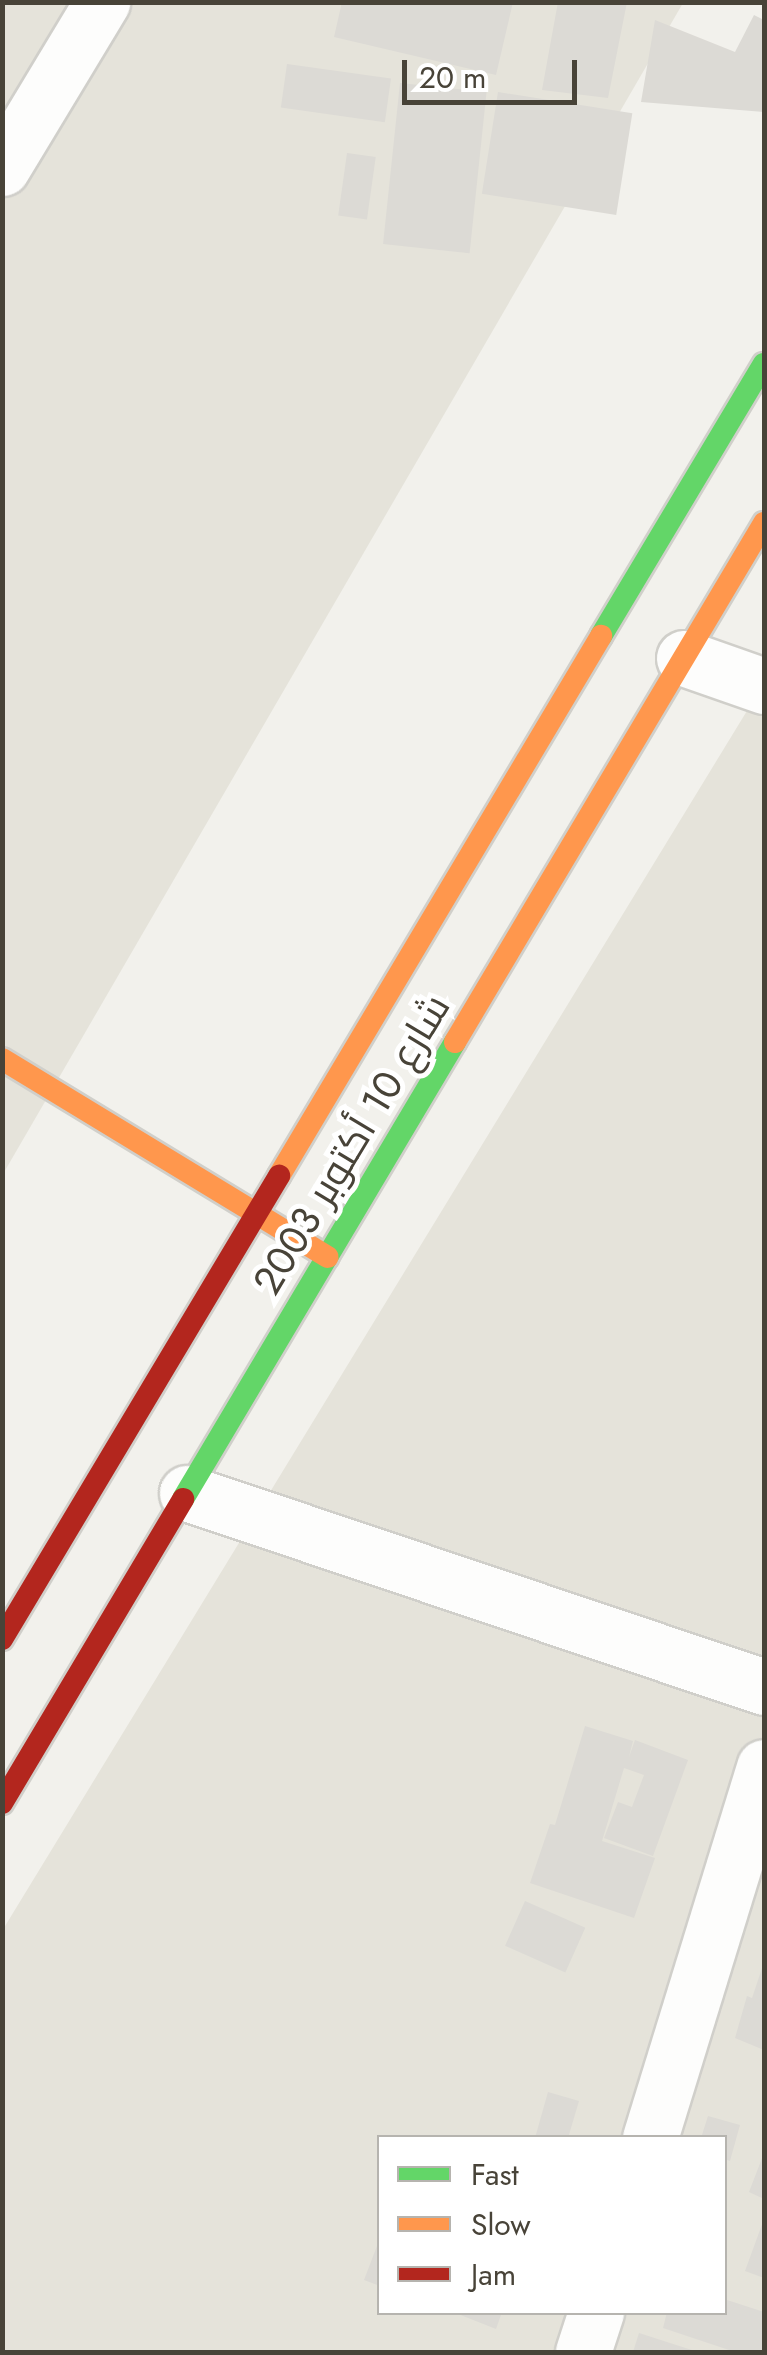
<!DOCTYPE html>
<html>
<head>
<meta charset="utf-8">
<style>
  body { margin:0 }
  #map { position:relative; width:767px; height:2355px; overflow:hidden; background:#f2f1ec; font-family:Jost,Cairo,sans-serif }
  div>[style] { position:absolute }
  .residential>* { inset:0; background:#e5e3da }
  .building>* { inset:0; background:#dcdad5; transform-origin:0 0 }
  .roads { filter:drop-shadow(2px 0 #d0cfca) drop-shadow(-2px 0 #d0cfca) drop-shadow(0 2px #d0cfca) drop-shadow(0 -2px #d0cfca) }
  .street>* { height:55px; margin:-27.5px; padding:0 27.5px; transform-origin:27.5px; border-radius:27.5px; background:#fdfdfc }
  .fast>* { height:22px; margin:-11px; padding:0 11px; transform-origin:11px; border-radius:11px; background:#63d668 }
  .slow>* { height:22px; margin:-11px; padding:0 11px; transform-origin:11px; border-radius:11px; background:#ff974d }
  .jam>* { height:22px; margin:-11px; padding:0 11px; transform-origin:11px; border-radius:11px; background:#b3261e }
  span { translate:-50% -50%; white-space:nowrap; text-align:center; line-height:1.15; -webkit-text-stroke:10px #fff; paint-order:stroke }
  .street-label { font-size:40px; color:#484338 }
  .frame { position:absolute; inset:0; border:5px solid #484338; pointer-events:none }
  .legend { position:absolute; left:377px; top:2135px; width:350px; height:180px; box-sizing:border-box; background:#fff; border:2px solid #b6b4af; margin:0; padding:12px 18px; list-style:none; font-size:30px; color:#484338 }
  .legend li { display:flex; align-items:center; gap:20px; height:50px }
  .legend b { width:50px; border:2px solid #b6b4af }
  .scale { position:absolute; left:402px; top:60px; width:175px; height:45px; box-sizing:border-box; border:5px solid #484338; border-top:0; padding-left:12px; font-size:30px; line-height:35px; white-space:nowrap; color:#484338; -webkit-text-stroke:8px #fff; paint-order:stroke }
</style>
</head>
<body>
<div id="map">
  <div class="residential">
    <div style="clip-path:polygon(3px 3px,683px 3px,3px 1174px)"></div>
    <div style="clip-path:polygon(evenodd,764px 683px,764px 2352px,3px 2352px,2px 1931px,764px 683px,380px 2138px,724px 2138px,724px 2312px,380px 2312px,380px 2138px)"></div>
  </div>
  <div class="building">
    <div style="clip-path:polygon(342px 2px,513px 2px,496px 75px,334px 37px)"></div>
    <div style="clip-path:polygon(558px 2px,627px 2px,608px 98px,542px 90px)"></div>
    <div style="clip-path:polygon(754px 15px,764px 20px,764px 112px,641px 102px,655px 20px,735px 52px)"></div>
    <div style="left:287px;top:64px;width:105px;height:44px;rotate:8deg"></div>
    <div style="left:400px;top:83px;width:87px;height:162px;rotate:6deg"></div>
    <div style="left:498px;top:92px;width:136px;height:103px;rotate:9deg"></div>
    <div style="left:347px;top:153px;width:29px;height:63px;rotate:8deg"></div>
    <div style="clip-path:polygon(585px 1726px,633px 1741px,629px 1757px,635px 1740px,688px 1760px,653px 1856px,604px 1838px,618px 1802px,632px 1807px,644px 1775px,624px 1768px,602px 1841px,655px 1858px,634px 1918px,530px 1883px,550px 1824px,555px 1825px)"></div>
    <div style="left:525px;top:1901px;width:66px;height:49px;rotate:24deg"></div>
    <div style="clip-path:polygon(764px 1962px,764px 2050px,735px 2038px,747px 1996px,752px 1998px)"></div>
    <div style="clip-path:polygon(548px 2092px,579px 2101px,568px 2138px,535px 2138px)"></div>
    <div style="clip-path:polygon(708px 2116px,740px 2125px,730px 2161px,724px 2159px,724px 2138px,701px 2138px)"></div>
    <div style="clip-path:polygon(764px 2153px,764px 2199px,749px 2192px)"></div>
    <div style="clip-path:polygon(764px 2219px,764px 2278px,745px 2271px)"></div>
    <div style="clip-path:polygon(380px 2238px,380px 2286px,364px 2280px)"></div>
    <div style="clip-path:polygon(724px 2299px,764px 2312px,764px 2352px,735px 2352px,663px 2328px,667px 2312px,724px 2312px)"></div>
    <div style="clip-path:polygon(453px 2312px,502px 2312px,496px 2329px)"></div>
    <div style="clip-path:polygon(639px 2333px,698px 2352px,633px 2352px)"></div>
  </div>
  <div class="roads">
    <div class="street">
      <div style="left:2px;top:168px;width:194px;rotate:-58.9deg"></div>
      <div style="left:684px;top:658px;width:85px;rotate:19.3deg"></div>
      <div style="left:187px;top:1493px;width:609px;rotate:18.58deg"></div>
      <div style="left:650px;top:2138px;width:388px;rotate:-72.9deg"></div>
      <div style="left:583px;top:2352px;width:42px;rotate:-72deg"></div>
    </div>
    <div class="fast">
      <div style="left:601px;top:636px;width:317px;rotate:-59.1deg"></div>
      <div style="left:183px;top:1499px;width:532px;rotate:-59.24deg"></div>
    </div>
    <div class="slow">
      <div style="left:455px;top:1042px;width:604px;rotate:-59.23deg"></div>
      <div style="left:2px;top:1059px;width:381px;rotate:31.3deg"></div>
      <div style="left:279px;top:1176px;width:629px;rotate:-59.19deg"></div>
    </div>
    <div class="jam">
      <div style="left:2px;top:1639px;width:540px;rotate:-59.11deg"></div>
      <div style="left:2px;top:1803px;width:354px;rotate:-59.2deg"></div>
    </div>
  </div>
  <div class="street-label">
    <span style="left:351px;top:1144px;rotate:-59deg">شارع 10 أكتوبر 2003</span>
  </div>
  <div class="frame"></div>
  <ul class="legend">
  <li><b style="height:12px;background:#63d668"></b>Fast</li>
  <li><b style="height:12px;background:#ff974d"></b>Slow</li>
  <li><b style="height:12px;background:#b3261e"></b>Jam</li>
  </ul>
  <div class="scale">20 m</div>
</div>
</body>
</html>
